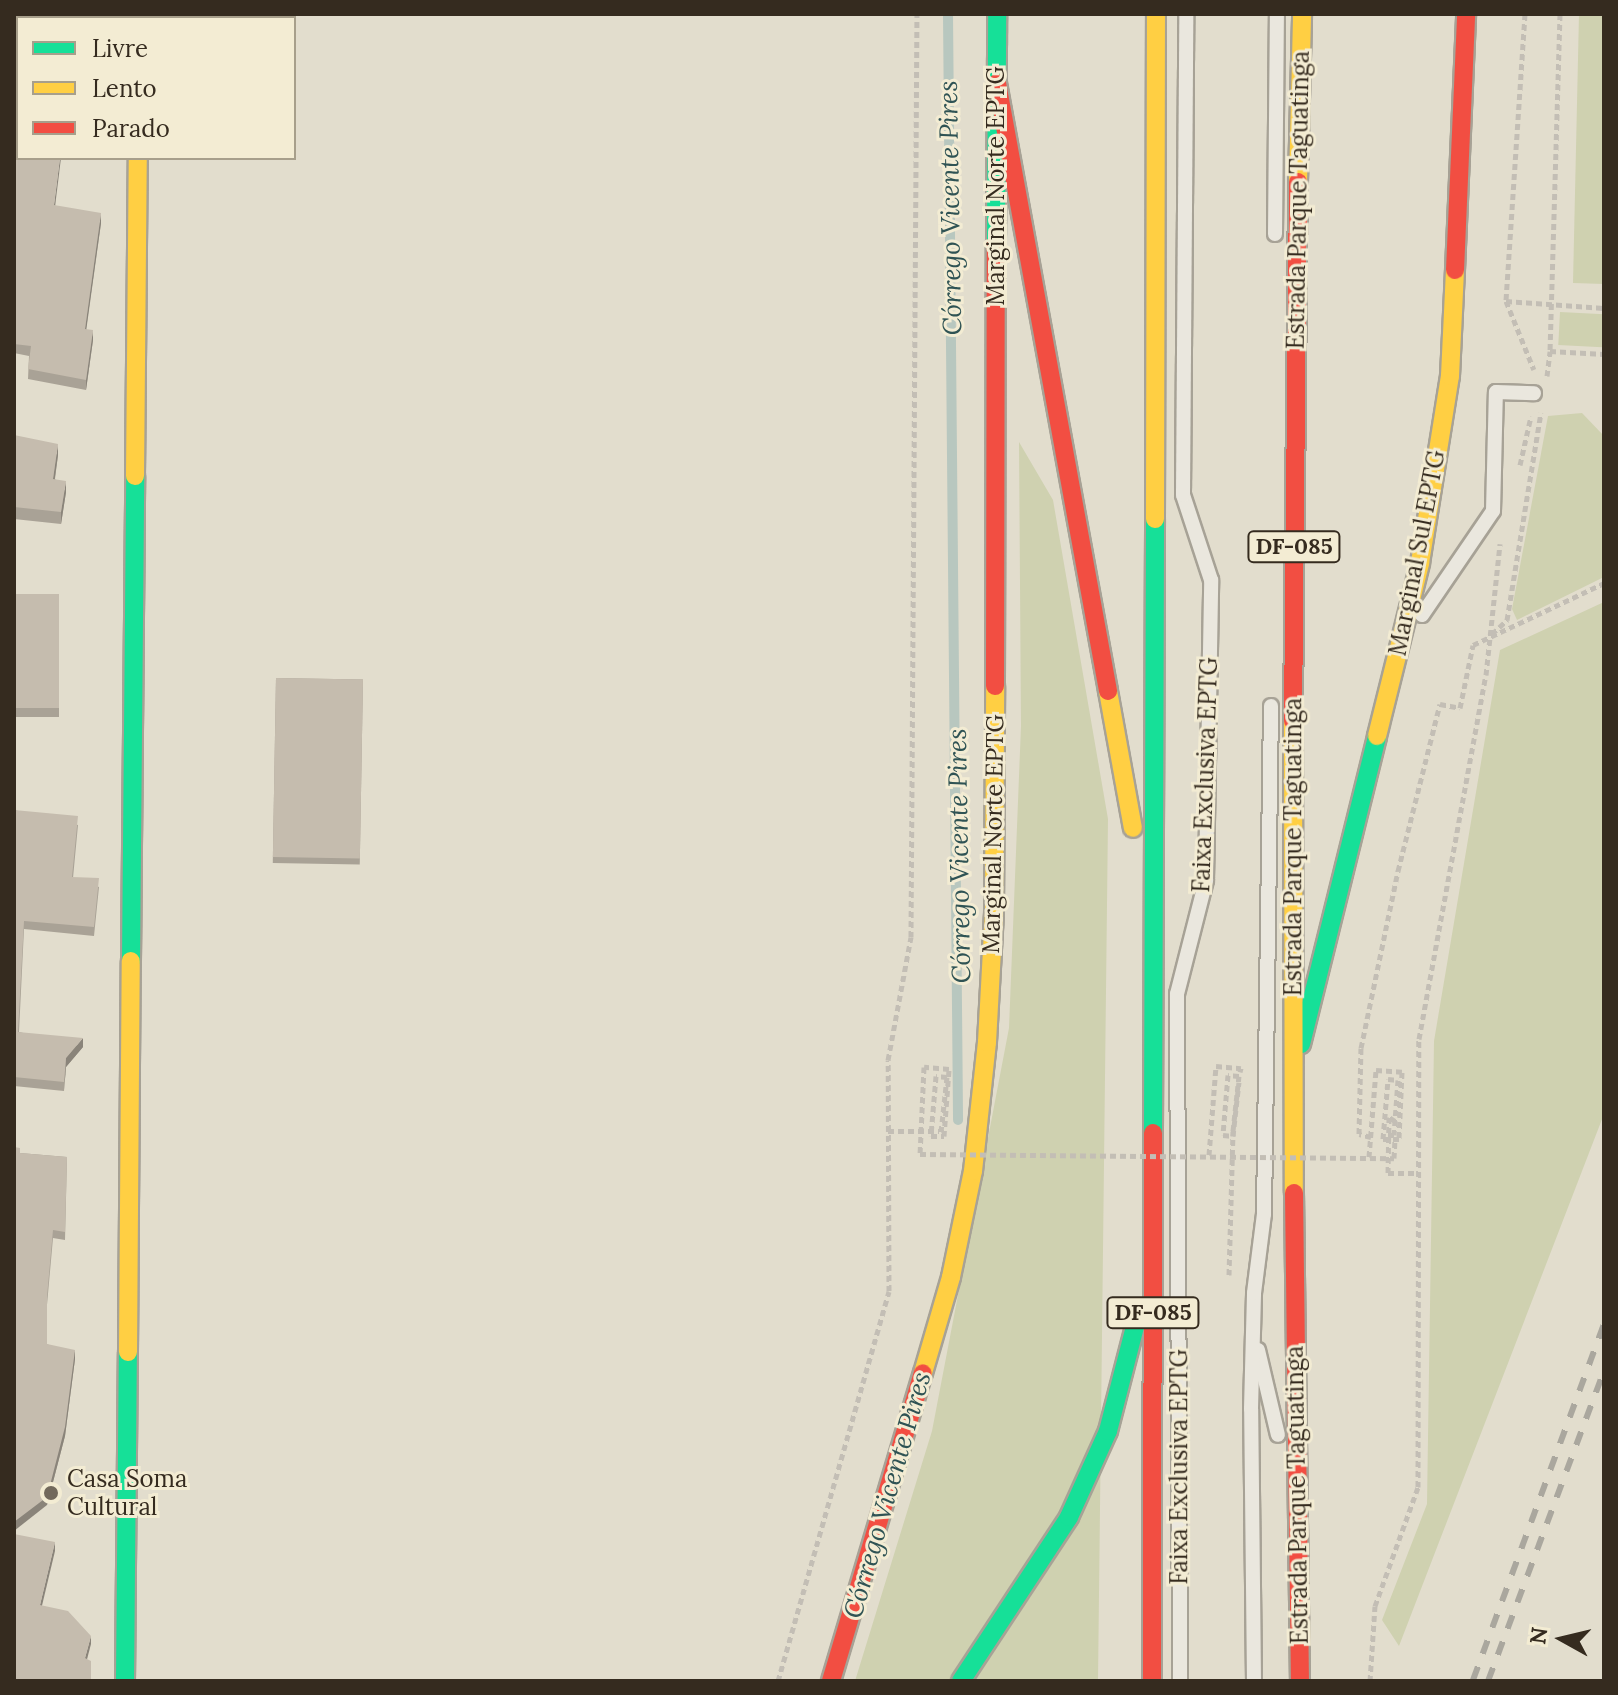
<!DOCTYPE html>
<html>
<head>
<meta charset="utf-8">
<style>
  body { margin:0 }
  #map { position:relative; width:1618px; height:1695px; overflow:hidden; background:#e2ddcd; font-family:Lora,serif }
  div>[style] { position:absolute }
  .green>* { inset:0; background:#cfd1b0; transform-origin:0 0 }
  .stream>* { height:10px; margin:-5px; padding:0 5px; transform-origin:5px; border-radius:5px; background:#b8c7bf }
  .path>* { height:5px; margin-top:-2.5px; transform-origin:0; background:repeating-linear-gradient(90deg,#c3beb5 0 6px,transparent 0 10px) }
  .roads { filter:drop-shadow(2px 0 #a7a296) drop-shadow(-2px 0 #a7a296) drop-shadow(0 2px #a7a296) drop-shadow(0 -2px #a7a296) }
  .lane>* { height:14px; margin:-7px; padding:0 7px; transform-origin:7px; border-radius:7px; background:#eae7de }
  .fast>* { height:18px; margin:-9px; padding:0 9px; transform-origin:9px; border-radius:9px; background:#16e098 }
  .slow>* { height:18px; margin:-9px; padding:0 9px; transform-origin:9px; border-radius:9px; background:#ffcf43 }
  .jam>* { height:18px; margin:-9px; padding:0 9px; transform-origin:9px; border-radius:9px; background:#f24e42 }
  .rail>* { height:6px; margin-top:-3px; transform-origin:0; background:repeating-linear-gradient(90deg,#aaa79e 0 14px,transparent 0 28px) }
  .path-bridge>* { height:5px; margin-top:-2.5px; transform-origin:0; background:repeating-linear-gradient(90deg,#c3beb5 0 6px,transparent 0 10px) }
  .wall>* { inset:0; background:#a9a296; transform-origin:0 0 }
  .shaded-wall>* { inset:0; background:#8a847a }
  .building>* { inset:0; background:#c5bcae; transform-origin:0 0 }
  .dots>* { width:22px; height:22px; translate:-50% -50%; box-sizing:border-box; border:4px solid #f3ecd3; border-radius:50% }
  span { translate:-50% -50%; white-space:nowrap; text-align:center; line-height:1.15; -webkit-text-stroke:6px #f3ecd3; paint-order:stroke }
  .shield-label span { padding:2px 6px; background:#f3ecd3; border:2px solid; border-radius:6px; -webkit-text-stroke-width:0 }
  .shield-label { font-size:22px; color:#352b1f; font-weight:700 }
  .street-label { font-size:24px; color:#352b1f }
  .poi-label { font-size:24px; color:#352b1f }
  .left { translate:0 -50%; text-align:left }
  .water-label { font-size:26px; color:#2f5354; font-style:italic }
  .frame { position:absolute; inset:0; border:16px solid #352b1f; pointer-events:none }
  .legend { position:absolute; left:16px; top:16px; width:280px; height:144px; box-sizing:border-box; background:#f3ecd3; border:2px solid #a79f8b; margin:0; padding:10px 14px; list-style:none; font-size:24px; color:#352b1f }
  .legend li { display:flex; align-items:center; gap:16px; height:40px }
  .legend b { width:40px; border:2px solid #a79f8b }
  .north { position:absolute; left:1522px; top:1599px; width:80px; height:80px; -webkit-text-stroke:6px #f3ecd3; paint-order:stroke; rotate:278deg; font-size:22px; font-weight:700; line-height:32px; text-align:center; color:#352b1f }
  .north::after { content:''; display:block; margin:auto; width:28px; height:36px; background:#352b1f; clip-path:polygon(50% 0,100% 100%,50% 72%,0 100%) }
</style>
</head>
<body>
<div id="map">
  <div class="green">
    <div style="clip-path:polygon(1579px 14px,1604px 14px,1604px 284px,1573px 283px)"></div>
    <div style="left:1560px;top:312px;width:44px;height:33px;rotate:3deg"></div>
    <div style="clip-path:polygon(1582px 413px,1604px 436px,1604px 577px,1517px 620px,1512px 609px,1548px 416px)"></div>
    <div style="clip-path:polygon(1019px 442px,1053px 500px,1108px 819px,1098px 1681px,855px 1681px,932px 1431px,1009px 1028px,1021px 726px)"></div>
    <div style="clip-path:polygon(1604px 602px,1604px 1114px,1399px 1646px,1382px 1620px,1427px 1504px,1434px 1041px,1500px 650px)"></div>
  </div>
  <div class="stream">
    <div style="left:948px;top:14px;width:1106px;rotate:89.48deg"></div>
  </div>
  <div class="path">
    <div style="left:1525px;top:14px;width:288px;rotate:93.8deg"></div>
    <div style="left:1506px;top:301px;width:74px;rotate:67.9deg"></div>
    <div style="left:1560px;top:14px;width:337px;rotate:91.7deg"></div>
    <div style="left:1550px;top:351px;width:54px;rotate:3.2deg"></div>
    <div style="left:1506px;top:301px;width:98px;rotate:4.1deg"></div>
    <div style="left:1547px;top:376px;width:25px;rotate:-83deg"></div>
    <div style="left:1520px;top:465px;width:50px;rotate:-77.3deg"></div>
    <div style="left:1492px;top:634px;width:21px;rotate:-43deg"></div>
    <div style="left:1507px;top:620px;width:210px;rotate:-80.7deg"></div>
    <div style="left:1395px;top:1121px;width:7px;rotate:-146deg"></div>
    <div style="left:1389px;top:1117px;width:56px;rotate:91deg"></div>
    <div style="left:1388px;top:1173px;width:30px"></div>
    <div style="left:888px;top:1131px;width:51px"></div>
    <div style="left:1371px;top:1137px;width:12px;rotate:-166deg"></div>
    <div style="left:1359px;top:1134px;width:86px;rotate:-88.7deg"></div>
    <div style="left:1361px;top:1048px;width:181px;rotate:-78.2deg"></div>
    <div style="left:1398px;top:871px;width:172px;rotate:-75.9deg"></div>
    <div style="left:1440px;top:704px;width:20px;rotate:11deg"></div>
    <div style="left:1460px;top:708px;width:64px;rotate:-78.3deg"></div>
    <div style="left:1473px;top:645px;width:145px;rotate:-25.3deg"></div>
    <div style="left:1209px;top:1155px;width:89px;rotate:-85.5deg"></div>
    <div style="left:1216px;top:1066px;width:25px;rotate:5deg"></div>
    <div style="left:1241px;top:1068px;width:4px;rotate:104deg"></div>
    <div style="left:1369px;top:1157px;width:87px;rotate:-85.4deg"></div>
    <div style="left:1376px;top:1070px;width:26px;rotate:4deg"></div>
    <div style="left:1402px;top:1072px;width:67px;rotate:92.6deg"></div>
    <div style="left:1399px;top:1139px;width:16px;rotate:180deg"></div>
    <div style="left:1383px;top:1139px;width:60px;rotate:-85.2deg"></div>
    <div style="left:1388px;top:1079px;width:10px;rotate:6deg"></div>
    <div style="left:1398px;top:1080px;width:55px;rotate:94.2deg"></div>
    <div style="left:1394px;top:1135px;width:6px;rotate:180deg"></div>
    <div style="left:1394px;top:1158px;width:19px;rotate:-87deg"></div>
    <div style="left:1229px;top:1275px;width:139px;rotate:-88.4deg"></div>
    <div style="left:1233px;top:1136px;width:5px;rotate:-90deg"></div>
    <div style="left:1233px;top:1131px;width:55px;rotate:-83.8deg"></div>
    <div style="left:1239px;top:1076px;width:11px;rotate:-175deg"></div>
    <div style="left:1228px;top:1075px;width:60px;rotate:94.8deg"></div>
    <div style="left:1223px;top:1135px;width:10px;rotate:6deg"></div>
    <div style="left:1233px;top:1136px;width:54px;rotate:-83.7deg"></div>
    <div style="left:778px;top:1681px;width:405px;rotate:-74.1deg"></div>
    <div style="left:889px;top:1291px;width:231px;rotate:-90.2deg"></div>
    <div style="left:888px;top:1060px;width:125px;rotate:-79.4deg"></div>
    <div style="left:911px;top:937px;width:923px;rotate:-89.63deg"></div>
    <div style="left:1370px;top:1681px;width:75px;rotate:-86.2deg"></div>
    <div style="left:1375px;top:1606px;width:127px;rotate:-70.1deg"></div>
    <div style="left:1418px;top:1487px;width:448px;rotate:-89.9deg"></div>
    <div style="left:1419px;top:1039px;width:370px;rotate:-79.6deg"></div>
    <div style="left:1486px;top:675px;width:132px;rotate:-83.9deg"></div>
  </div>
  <div class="roads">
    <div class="lane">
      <div style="left:1275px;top:234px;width:220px;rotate:-89.5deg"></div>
      <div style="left:1422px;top:615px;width:126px;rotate:-55.7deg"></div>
      <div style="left:1493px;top:511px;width:119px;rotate:-88.6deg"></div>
      <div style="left:1496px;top:392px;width:38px;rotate:2deg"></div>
      <div style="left:1258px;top:1350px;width:87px;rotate:76.8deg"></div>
      <div style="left:1180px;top:1681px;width:687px;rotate:-90.25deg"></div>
      <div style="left:1177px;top:994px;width:118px;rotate:-75.7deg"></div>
      <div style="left:1206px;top:880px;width:300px;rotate:-89deg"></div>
      <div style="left:1211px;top:580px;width:89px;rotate:-108.2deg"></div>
      <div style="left:1183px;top:495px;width:481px;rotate:-89.6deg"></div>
      <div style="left:1254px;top:1681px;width:272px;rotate:-90.6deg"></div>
      <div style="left:1251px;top:1409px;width:116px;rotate:-88.5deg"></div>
      <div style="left:1254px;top:1293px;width:80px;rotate:-82.8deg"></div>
      <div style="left:1264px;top:1214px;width:508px;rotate:-89.21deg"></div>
    </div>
    <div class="fast">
      <div style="left:996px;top:243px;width:229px;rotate:-89.7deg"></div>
      <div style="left:131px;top:961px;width:485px;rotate:-89.5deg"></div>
      <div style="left:1301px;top:1044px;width:317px;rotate:-76.1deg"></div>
      <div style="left:1153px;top:1133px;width:614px;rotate:-89.81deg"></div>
      <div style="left:125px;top:1681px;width:329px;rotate:-89.5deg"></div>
      <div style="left:961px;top:1681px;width:196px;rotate:-56.6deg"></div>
      <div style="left:1069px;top:1517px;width:94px;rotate:-65.6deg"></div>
      <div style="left:1108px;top:1431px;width:112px;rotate:-75.5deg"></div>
    </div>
    <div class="slow">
      <div style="left:1298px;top:182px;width:168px;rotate:-88.6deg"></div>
      <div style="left:135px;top:476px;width:318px;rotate:-89.5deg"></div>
      <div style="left:1155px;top:519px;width:505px;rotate:-89.89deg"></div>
      <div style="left:1108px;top:691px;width:139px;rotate:79.7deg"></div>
      <div style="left:1293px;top:721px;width:472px;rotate:89.9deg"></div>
      <div style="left:1377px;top:736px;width:178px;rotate:-76deg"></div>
      <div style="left:1420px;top:563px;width:189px;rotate:-80.9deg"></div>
      <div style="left:1450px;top:376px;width:106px;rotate:-87.3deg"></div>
      <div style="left:128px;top:1352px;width:391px;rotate:-89.6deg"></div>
      <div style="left:923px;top:1373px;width:100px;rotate:-73.7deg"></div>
      <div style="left:951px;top:1277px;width:108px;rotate:-78.3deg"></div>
      <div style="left:973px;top:1171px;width:130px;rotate:-83.8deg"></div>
      <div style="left:987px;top:1042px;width:130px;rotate:-86.9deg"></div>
      <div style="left:994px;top:912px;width:226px;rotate:-89.7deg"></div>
    </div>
    <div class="jam">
      <div style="left:139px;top:14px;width:4px;rotate:90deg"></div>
      <div style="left:997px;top:83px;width:618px;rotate:79.65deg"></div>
      <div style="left:1455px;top:270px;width:256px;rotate:-87.5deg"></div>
      <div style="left:995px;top:686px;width:443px;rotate:-89.9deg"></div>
      <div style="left:1293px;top:721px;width:539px;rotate:-89.47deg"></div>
      <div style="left:1294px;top:1193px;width:488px;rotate:89.3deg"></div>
      <div style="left:831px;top:1681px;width:321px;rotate:-73.4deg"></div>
      <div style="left:1152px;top:1681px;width:548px;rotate:-89.9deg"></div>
    </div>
  </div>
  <div class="rail">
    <div style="left:1473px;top:1680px;width:380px;rotate:-69.8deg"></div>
    <div style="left:1488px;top:1681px;width:332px;rotate:-69.5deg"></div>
  </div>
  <div class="path-bridge">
    <div style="left:941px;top:1132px;width:55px;rotate:-83.8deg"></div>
    <div style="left:947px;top:1077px;width:11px;rotate:-175deg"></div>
    <div style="left:936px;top:1076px;width:60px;rotate:94.8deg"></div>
    <div style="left:931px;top:1136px;width:13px"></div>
    <div style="left:944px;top:1136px;width:67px;rotate:-85.7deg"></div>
    <div style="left:949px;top:1069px;width:25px;rotate:-175deg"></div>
    <div style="left:924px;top:1067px;width:87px;rotate:92.6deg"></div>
    <div style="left:920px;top:1154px;width:474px;rotate:0.5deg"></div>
  </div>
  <div class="wall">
    <div style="clip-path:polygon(14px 14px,55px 206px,101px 223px,86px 329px,93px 340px,86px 390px,28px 379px,29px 356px,14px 353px)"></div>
    <div style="clip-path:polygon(14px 435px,58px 455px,55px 479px,66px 492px,61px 524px,14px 519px)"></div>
    <div style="left:14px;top:594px;width:45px;height:123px"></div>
    <div style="left:276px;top:678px;width:87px;height:185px;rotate:1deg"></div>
    <div style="clip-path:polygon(14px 810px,78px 825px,73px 878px,99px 887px,94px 936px,24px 929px,19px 1032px,83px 1047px,66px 1067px,64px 1091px,14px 1086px)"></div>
    <div style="clip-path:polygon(20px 1153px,67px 1157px,65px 1240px,53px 1238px,47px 1305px,47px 1344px,75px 1359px,65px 1436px,47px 1505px)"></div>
  </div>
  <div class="shaded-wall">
    <div style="clip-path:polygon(60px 158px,61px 158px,54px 215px,54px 205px)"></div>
    <div style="clip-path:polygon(101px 213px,101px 223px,85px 339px,85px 329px)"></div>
    <div style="clip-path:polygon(93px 330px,93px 340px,86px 390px,86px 380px)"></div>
    <div style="clip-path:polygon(58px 444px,58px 455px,53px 491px,53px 479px)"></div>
    <div style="clip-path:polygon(66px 481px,66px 492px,61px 524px,61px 512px)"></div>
    <div style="clip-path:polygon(83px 1038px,83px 1047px,66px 1067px,64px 1091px,66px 1058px)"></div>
    <div style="clip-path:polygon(75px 1350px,75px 1359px,65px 1436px,47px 1505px,14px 1531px,14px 1522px)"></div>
    <div style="clip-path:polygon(55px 1542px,55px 1551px,40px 1614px,40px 1605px)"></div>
    <div style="clip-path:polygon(91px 1636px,91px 1644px,85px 1667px,85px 1658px)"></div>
  </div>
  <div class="building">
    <div style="clip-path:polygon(14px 14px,67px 14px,70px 18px,18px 18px,18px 158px,60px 158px,54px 205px,101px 213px,85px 329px,93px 330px,86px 380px,28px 369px,31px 346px,14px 344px)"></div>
    <div style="clip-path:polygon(14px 435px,58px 444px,53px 479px,66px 481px,61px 512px,14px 507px)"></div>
    <div style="left:14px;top:594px;width:45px;height:114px"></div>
    <div style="left:276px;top:678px;width:87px;height:179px;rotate:1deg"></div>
    <div style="clip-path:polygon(14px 810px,78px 816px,72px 877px,99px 878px,94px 927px,24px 921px,18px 1032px,83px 1038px,66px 1058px,64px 1082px,14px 1077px)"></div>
    <div style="clip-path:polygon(14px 1147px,20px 1148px,20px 1153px,67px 1157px,65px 1232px,53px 1230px,47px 1297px,47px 1344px,75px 1350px,65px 1427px,47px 1497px,14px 1522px)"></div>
    <div style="clip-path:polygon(14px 1534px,55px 1542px,40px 1605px,68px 1611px,91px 1636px,85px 1658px,91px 1661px,91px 1681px,14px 1681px)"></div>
  </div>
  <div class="dots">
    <div style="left:51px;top:1493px;background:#72695c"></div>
  </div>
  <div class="shield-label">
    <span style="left:1294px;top:547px">DF-085</span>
    <span style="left:1153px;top:1313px">DF-085</span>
  </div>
  <div class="street-label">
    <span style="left:996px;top:186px;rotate:-90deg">Marginal Norte EPTG</span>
    <span style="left:1298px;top:200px;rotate:-89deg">Estrada Parque Taguatinga</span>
    <span style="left:1417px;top:553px;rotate:-79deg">Marginal Sul EPTG</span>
    <span style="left:1205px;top:775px;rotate:-88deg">Faixa Exclusiva EPTG</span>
    <span style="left:993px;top:834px;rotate:-89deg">Marginal Norte EPTG</span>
    <span style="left:1293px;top:847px;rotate:-90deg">Estrada Parque Taguatinga</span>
    <span style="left:1179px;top:1467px;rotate:-90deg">Faixa Exclusiva EPTG</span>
    <span style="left:1297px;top:1495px;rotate:-91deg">Estrada Parque Taguatinga</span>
  </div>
  <div class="poi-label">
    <span class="left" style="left:67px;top:1493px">Casa Soma<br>Cultural</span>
  </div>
  <div class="water-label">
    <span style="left:950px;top:208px;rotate:-91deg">Córrego Vicente Pires</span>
    <span style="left:959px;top:856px;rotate:-91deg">Córrego Vicente Pires</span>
    <span style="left:887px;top:1495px;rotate:-74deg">Córrego Vicente Pires</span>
  </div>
  <div class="frame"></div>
  <ul class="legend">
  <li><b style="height:10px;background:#16e098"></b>Livre</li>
  <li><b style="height:10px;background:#ffcf43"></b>Lento</li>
  <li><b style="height:10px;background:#f24e42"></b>Parado</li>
  </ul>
  <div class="north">N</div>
</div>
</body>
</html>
